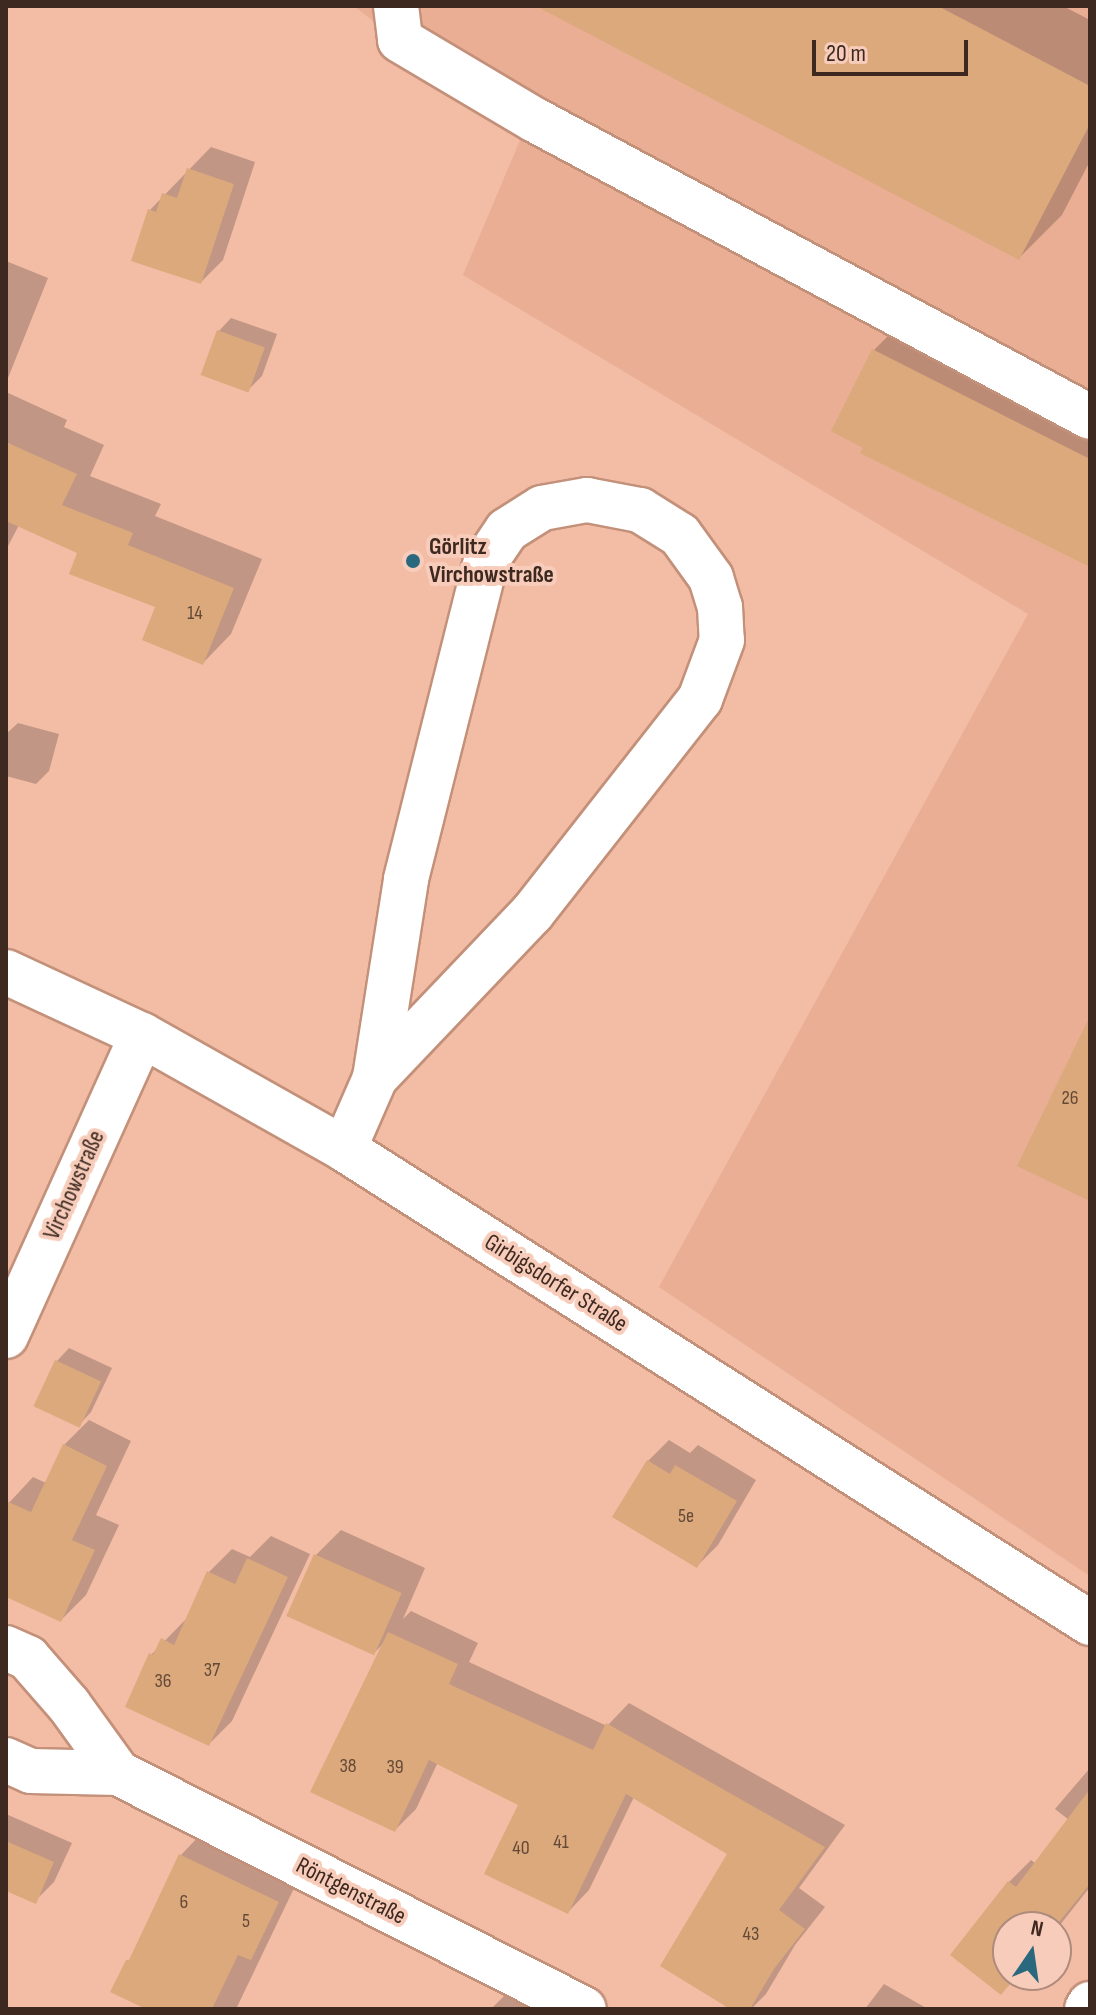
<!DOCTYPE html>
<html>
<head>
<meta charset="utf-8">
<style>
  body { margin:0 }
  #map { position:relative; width:1096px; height:2015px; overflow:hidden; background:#f2bca5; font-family:"Sofia Sans Condensed",sans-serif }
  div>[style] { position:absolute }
  .built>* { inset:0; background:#eaae94 }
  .shadow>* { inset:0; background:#0003 }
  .building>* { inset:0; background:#dba97c; transform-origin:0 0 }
  .roads { filter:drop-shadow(2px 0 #c3907a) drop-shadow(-2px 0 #c3907a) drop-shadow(0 2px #c3907a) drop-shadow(0 -2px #c3907a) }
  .minor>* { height:44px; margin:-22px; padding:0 22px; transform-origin:22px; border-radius:22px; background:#fff }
  .dots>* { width:22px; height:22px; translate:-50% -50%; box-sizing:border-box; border:4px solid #f8ccba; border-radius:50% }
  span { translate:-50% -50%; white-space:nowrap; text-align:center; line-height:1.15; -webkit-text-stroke:8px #f8ccba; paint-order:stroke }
  .number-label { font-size:20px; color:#654937 }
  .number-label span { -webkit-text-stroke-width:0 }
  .poi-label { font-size:24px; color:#3e2920; font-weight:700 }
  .left { translate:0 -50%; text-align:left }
  .street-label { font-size:24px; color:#3e2920 }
  .frame { position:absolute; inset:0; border:8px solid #3e2920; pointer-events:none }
  .north { position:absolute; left:992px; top:1911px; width:80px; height:80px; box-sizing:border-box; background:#f8ccba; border:2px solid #ae8b7c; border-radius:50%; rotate:13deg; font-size:22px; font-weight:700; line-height:32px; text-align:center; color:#3e2920 }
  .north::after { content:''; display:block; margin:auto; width:28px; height:36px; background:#29687d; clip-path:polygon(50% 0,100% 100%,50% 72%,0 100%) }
  .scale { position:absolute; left:812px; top:40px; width:156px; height:36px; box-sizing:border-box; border:4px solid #3e2920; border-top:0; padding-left:10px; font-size:24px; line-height:28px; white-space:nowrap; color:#3e2920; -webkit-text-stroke:6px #f8ccba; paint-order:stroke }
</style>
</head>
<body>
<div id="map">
  <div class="built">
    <div style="clip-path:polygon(354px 6px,1090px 6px,1090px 1576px,659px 1287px,1028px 614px,463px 275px,521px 138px)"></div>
  </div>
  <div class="shadow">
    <div style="clip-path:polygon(541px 6px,1063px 6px,1090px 20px,1090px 161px,1062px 215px,1019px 258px)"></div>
    <div style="clip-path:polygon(211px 147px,255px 162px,223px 260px,201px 282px,150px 210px)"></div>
    <div style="clip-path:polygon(6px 261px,48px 278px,6px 383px)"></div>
    <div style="clip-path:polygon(912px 312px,1090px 402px,1090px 564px,874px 350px)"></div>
    <div style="clip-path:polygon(231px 318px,277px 334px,262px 376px,249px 389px,219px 331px)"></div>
    <div style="clip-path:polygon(6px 392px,67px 420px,64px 427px,104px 445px,90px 476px,161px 504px,155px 516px,262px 559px,231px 634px,203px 663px,158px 606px,80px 552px,19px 525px,6px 550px)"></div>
    <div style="clip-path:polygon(18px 723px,59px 734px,49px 771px,36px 784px,6px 776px,6px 734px)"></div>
    <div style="clip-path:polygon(69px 1348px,112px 1368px,91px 1412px,79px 1425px,36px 1405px,57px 1361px)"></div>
    <div style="clip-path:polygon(89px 1420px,131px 1441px,96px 1515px,119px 1525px,86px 1595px,61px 1620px,6px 1594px,6px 1506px,33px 1477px,46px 1483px,64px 1445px)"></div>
    <div style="clip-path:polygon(669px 1440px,690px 1453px,698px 1445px,756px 1480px,718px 1545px,697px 1566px,648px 1461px)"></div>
    <div style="clip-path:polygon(341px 1530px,425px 1568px,403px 1619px,411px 1611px,478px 1643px,469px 1662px,607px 1726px,629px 1703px,845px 1825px,799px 1888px,825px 1907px,795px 1945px,766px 1994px,751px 2009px,734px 2009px,729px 1854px,634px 1797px,589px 1890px,568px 1912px,520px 1804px,438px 1762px,416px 1809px,395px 1830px,384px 1643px,374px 1653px,316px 1555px)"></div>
    <div style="clip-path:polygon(271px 1536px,310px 1554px,232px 1721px,209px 1744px,151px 1655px,188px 1617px,209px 1572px,232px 1549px,250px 1557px)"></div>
    <div style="clip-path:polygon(1090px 1768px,1090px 1887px,1056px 1930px,1008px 1927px,1008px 1975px,1019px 1975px,1001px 1993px,1009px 1882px,1031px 1860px,1036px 1864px,1069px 1820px,1055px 1809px)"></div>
    <div style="clip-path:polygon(6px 1814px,72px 1843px,54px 1882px,35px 1901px,6px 1889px)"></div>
    <div style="clip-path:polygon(201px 1834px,297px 1882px,237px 2007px,241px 2009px,151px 2009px,128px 1961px,134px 1955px,181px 1855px)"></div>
    <div style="clip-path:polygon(884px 1984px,928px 2009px,865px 2009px)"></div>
    <div style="clip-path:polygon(510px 1990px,549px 2009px,491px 2009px)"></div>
  </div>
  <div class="building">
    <div style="clip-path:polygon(536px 6px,938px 6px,1090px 86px,1090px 124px,1019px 260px)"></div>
    <div style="clip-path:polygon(187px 168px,234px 184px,201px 284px,131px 261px,148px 209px,156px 212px,162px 193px,177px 198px)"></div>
    <div style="left:217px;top:330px;width:51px;height:48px;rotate:20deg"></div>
    <div style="clip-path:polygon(872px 349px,1090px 459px,1090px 567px,860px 453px,863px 448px,831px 431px)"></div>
    <div style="clip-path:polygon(6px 442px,77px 474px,62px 505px,133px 533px,128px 545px,234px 588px,203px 665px,142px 640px,155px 607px,69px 574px,77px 553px,6px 521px)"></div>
    <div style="clip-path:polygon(1090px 1016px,1090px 1201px,1017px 1166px)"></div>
    <div style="left:55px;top:1360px;width:51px;height:51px;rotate:25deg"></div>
    <div style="clip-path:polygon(63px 1444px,107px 1466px,72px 1540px,95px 1550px,61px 1622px,6px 1597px,6px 1501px,31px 1512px)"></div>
    <div style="clip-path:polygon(647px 1460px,670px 1474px,675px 1465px,737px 1501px,697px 1568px,612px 1517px)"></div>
    <div style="left:314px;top:1554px;width:96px;height:68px;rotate:24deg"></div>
    <div style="clip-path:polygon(247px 1558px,288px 1577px,209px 1746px,125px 1707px,149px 1653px,153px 1655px,161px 1638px,174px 1645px,207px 1571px,235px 1584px)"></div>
    <div style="clip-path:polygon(388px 1632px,458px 1664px,449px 1684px,593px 1750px,606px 1723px,825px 1847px,779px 1910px,805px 1929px,774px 1969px,750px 2009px,730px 2009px,660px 1966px,727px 1854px,626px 1794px,568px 1914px,484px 1874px,518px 1805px,429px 1760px,395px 1832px,310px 1792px)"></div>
    <div style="clip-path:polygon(1090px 1789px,1090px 1884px,1055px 1927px,1008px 1927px,1008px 1975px,1017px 1975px,1001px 1995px,950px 1955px,1008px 1881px,1016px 1887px)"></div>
    <div style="clip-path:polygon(6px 1841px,54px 1862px,36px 1904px,6px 1891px)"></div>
    <div style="clip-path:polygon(179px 1854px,279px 1902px,251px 1960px,238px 1955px,212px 2009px,146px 2009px,110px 1992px,126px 1960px,129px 1960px)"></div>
  </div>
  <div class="roads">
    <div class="minor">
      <div style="left:396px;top:6px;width:34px;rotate:83deg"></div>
      <div style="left:400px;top:40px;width:157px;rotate:30.7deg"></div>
      <div style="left:535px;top:120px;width:629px;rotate:28.15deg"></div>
      <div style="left:6px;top:972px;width:150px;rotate:24.9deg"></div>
      <div style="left:142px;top:1035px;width:232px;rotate:29.4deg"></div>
      <div style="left:344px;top:1149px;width:884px;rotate:32.43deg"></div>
      <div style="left:344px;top:1149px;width:77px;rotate:-66.4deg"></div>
      <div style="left:375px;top:1078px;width:201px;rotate:-81.1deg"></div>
      <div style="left:406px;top:879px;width:328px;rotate:-75.9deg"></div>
      <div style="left:486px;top:561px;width:37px;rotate:-56deg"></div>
      <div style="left:507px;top:530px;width:41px;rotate:-32.2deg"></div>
      <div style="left:542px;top:508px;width:46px;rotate:-10.1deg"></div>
      <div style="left:587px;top:500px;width:54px;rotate:10.7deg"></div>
      <div style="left:640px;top:510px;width:47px;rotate:32deg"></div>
      <div style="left:680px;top:535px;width:53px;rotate:54.2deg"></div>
      <div style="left:711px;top:578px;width:30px;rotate:73deg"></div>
      <div style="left:720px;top:607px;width:33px;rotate:87deg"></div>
      <div style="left:722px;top:640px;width:63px;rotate:110.4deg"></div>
      <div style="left:700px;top:699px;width:272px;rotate:128.1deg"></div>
      <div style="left:532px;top:913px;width:228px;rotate:133.6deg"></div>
      <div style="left:6px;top:1336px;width:330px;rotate:-65.7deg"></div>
      <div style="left:6px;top:1648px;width:24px;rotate:24deg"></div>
      <div style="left:28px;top:1658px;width:62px;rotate:48.9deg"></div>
      <div style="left:69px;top:1705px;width:84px;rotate:54.2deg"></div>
      <div style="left:6px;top:1760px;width:27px;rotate:24deg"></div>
      <div style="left:31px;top:1771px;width:87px;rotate:1.3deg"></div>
      <div style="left:118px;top:1773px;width:522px;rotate:26.86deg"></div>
      <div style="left:1087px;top:2009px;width:6px;rotate:-59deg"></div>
    </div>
  </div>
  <div class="dots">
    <div style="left:413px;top:561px;background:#29687d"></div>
  </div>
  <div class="number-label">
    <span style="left:195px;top:613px">14</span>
    <span style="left:1070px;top:1098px">26</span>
    <span style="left:686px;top:1516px">5e</span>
    <span style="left:212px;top:1670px">37</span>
    <span style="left:163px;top:1681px">36</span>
    <span style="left:348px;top:1766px">38</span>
    <span style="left:395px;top:1767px">39</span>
    <span style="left:561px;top:1842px">41</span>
    <span style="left:521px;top:1848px">40</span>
    <span style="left:184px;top:1902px">6</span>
    <span style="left:246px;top:1921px">5</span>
    <span style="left:751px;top:1934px">43</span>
  </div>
  <div class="poi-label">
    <span class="left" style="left:429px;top:561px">Görlitz<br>Virchowstraße</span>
  </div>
  <div class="street-label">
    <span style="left:74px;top:1185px;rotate:-66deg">Virchowstraße</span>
    <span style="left:556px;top:1283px;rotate:32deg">Girbigsdorfer Straße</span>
    <span style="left:351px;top:1891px;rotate:27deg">Röntgenstraße</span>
  </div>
  <div class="frame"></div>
  <div class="north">N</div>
  <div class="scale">20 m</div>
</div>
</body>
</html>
